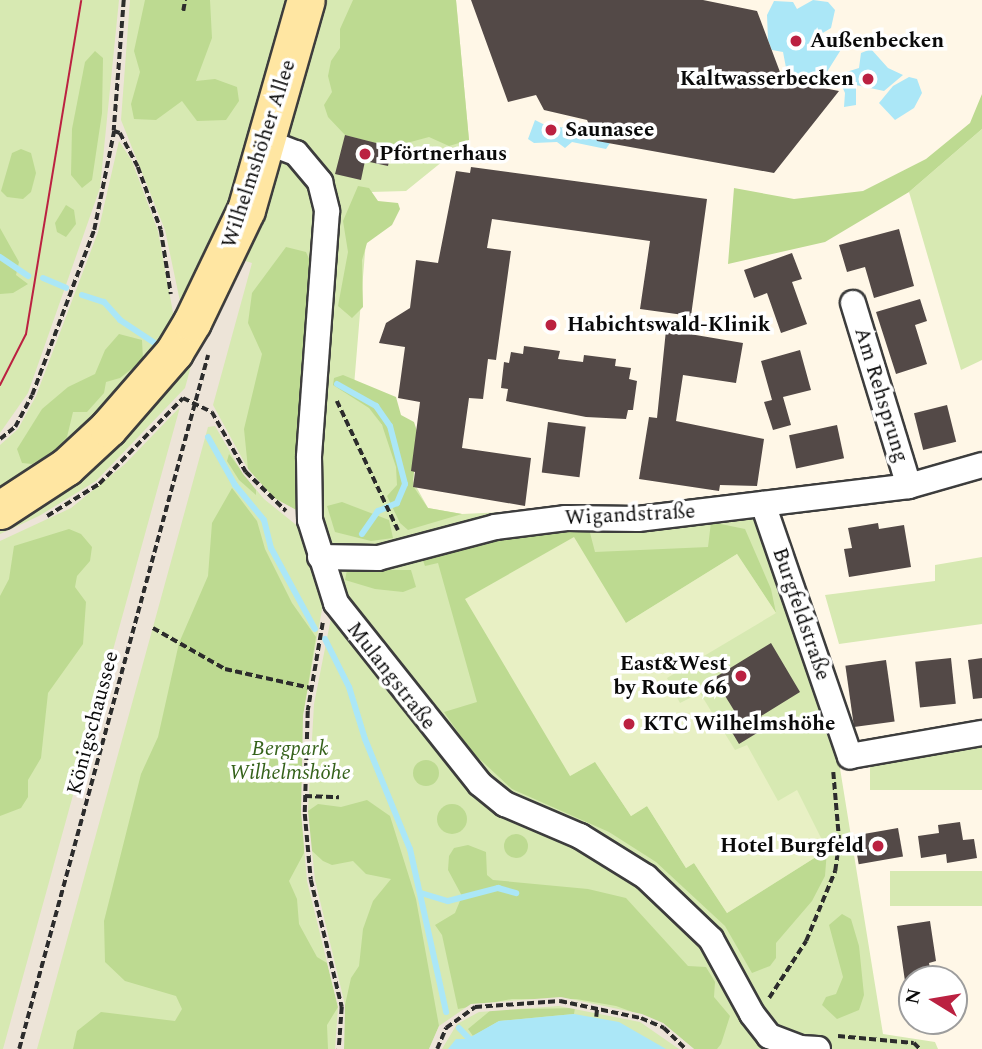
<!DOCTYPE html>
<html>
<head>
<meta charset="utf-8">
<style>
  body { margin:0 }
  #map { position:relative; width:982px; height:1049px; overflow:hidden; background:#fff7e7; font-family:Spectral,serif }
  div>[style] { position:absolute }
  .green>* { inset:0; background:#d7e9b2; transform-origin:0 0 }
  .forest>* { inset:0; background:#bdda91 }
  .round { border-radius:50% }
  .pitch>* { inset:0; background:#e8f0c4 }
  .plaza>* { inset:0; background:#ede4d8 }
  .water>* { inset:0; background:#abe7f7 }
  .stream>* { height:6px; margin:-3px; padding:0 3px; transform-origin:3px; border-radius:3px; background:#abe7f7 }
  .building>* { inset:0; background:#534947; transform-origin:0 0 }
  .path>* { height:3.5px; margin-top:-1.75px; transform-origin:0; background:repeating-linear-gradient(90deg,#2c2c2c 0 7px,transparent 0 10.5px) }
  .roads { filter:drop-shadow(2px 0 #3d3d3d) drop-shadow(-2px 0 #3d3d3d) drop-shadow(0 2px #3d3d3d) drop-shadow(0 -2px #3d3d3d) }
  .minor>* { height:24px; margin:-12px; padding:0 12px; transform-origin:12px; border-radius:12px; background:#fff }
  .secondary>* { height:37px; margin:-18.5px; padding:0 18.5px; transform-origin:18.5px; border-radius:18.5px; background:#ffe6a2 }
  .tram>* { height:2px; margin:-1px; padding:0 1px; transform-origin:1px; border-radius:1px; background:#bb2141 }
  .dots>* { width:19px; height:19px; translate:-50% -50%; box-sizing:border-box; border:4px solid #fff; border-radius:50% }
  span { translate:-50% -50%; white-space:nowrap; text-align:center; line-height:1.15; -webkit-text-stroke:7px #fff; paint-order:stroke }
  .poi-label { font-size:21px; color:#0a0a0a; font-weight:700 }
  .left { translate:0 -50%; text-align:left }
  .right { translate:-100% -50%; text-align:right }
  .street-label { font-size:21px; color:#0a0a0a }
  .park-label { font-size:21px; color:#35621b; font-style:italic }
  .north { position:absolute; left:898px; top:965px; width:70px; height:70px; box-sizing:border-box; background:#fff; border:2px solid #9d9d9d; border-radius:50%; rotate:281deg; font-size:19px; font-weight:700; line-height:28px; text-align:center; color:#0a0a0a }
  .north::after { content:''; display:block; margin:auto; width:24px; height:32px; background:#bb2141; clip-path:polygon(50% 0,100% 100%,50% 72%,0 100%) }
</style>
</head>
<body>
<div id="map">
  <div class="green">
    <div style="clip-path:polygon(0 0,456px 0,469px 140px,406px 191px,370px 192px,354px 386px,382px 425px,428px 508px,462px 514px,635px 506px,756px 491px,757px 508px,838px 756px,883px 1034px,935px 1042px,938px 1049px,0 1049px)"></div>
    <div style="clip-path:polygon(982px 129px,982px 360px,961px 370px,909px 192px)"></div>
    <div style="clip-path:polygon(982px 557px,982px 624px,839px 644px,825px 595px,935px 581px,935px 565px)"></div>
    <div style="left:982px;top:747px;width:43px;height:112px;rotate:90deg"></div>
    <div style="left:982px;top:871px;width:35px;height:92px;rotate:90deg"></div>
  </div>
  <div class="forest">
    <div style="clip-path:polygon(145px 0,210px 0,212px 38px,196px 81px,215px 79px,237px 87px,239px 101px,226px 120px,197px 121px,182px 101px,156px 120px,134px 119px,131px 104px,140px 72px,134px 51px)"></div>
    <div style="clip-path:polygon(353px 0,456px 0,469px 140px,449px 146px,429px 137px,392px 147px,345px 135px,328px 117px,324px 105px,332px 92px,328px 76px,331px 61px,340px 48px,340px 29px)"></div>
    <div style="clip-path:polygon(95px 51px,103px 58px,102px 113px,92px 180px,82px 188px,71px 175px,72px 129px,85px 62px)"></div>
    <div style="clip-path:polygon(982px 94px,982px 129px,909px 192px,825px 242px,728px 264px,734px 188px,794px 199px,863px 191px,926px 159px,970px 123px)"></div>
    <div style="clip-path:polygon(21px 149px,31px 153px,36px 173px,31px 192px,23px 199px,7px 197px,1px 191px,12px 153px)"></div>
    <div style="clip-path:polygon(358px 186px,369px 188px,378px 201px,398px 203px,400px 209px,392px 225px,367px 243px,362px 260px,363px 307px,352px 318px,338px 306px,348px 252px,343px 221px)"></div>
    <div style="clip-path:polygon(66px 205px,74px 210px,76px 224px,66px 237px,57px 232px,55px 223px)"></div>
    <div style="clip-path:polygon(0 228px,19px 262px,16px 275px,28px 284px,13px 293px,0 294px)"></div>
    <div style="clip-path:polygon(286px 247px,306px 252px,313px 268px,300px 415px,298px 511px,274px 498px,248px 469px,244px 429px,262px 354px,248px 323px,252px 293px)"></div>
    <div style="clip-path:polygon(119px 334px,142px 340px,143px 360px,120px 378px,106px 382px,104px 393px,87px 412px,73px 412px,67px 437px,56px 450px,32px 464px,22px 463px,17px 449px,42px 409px,68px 387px,95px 374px,105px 350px)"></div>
    <div style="clip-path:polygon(343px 375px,396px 397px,401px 415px,414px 422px,417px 431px,413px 486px,428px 508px,462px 514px,408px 530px,400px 523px,387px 496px,397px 485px,396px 467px,382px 425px,369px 408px,333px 385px,334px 378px)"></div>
    <div style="clip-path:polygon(229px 454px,256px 490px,256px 495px,239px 480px,227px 461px)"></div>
    <div style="clip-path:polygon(232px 488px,257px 521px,265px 549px,292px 603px,316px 637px,303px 716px,304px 853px,289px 881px,297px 899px,299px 924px,317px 957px,327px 963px,338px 1007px,327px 1025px,328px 1049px,73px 1049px,77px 1031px,101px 1012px,175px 1021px,182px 1009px,176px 996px,125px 981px,105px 962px,104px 921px,141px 774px,158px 737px,179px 643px,208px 576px,212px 523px)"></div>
    <div style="clip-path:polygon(342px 502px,389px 520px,393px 538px,371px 541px,335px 532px,327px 506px)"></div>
    <div style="clip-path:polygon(711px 522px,745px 529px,771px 589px,776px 613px,737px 554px,626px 623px,570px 776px,595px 761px,631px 816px,647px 806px,686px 868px,694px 863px,727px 913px,827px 850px,825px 876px,812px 901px,776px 943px,776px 958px,770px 966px,752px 973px,725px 926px,656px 862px,609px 832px,512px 789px,471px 751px,444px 712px,477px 702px,438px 563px,425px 566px,422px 558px,499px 534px,589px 529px,595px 552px,708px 547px)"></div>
    <div style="clip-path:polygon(69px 529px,81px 534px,92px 547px,90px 561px,77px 576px,75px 587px,86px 602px,83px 644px,48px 693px,41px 758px,28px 780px,28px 797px,21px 808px,0 816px,0 596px,9px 579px,14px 546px)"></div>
    <div style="clip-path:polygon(347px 570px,411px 570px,416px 587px,403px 592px,375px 589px,345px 580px)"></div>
    <div class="round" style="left:413px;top:760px;width:26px;height:26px"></div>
    <div style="clip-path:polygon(367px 800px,390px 816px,416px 899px,439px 1026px,429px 1049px,344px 1049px,345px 1005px,351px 978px,359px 966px,363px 929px,373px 901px,391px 879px,366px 874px,353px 861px,332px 865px,323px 861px,311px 850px,308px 811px,318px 804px,341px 807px)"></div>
    <div class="round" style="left:437px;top:804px;width:30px;height:30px"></div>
    <div class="round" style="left:504px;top:834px;width:24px;height:24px"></div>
    <div style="clip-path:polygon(468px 845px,486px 852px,487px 875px,493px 880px,588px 889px,626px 898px,688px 966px,706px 967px,715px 982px,714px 997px,730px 1016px,721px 1044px,717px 1049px,694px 1049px,663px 1023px,616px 1006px,576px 999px,512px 999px,458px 1009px,442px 935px,435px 925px,455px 913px,462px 896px,448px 870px,449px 856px,454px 848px)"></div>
    <div style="clip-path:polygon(842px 914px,851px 919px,859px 946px,864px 995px,859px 1010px,837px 1019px,822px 1005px,826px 997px,836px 994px,843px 977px,829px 925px)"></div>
    <div style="clip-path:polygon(575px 1008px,574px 1014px,499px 1021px,473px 1036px,468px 1029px,491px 1010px)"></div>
  </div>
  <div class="pitch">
    <div style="clip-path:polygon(574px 537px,626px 623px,737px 554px,776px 613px,667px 678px,680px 703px,700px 693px,735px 750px,747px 745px,778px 801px,797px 790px,827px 850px,727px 913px,694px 863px,686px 868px,647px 806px,631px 816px,595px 762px,570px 776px,465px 599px)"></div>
  </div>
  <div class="plaza">
    <div style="clip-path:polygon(119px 0,130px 0,121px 120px,165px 230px,181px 306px,174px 318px,158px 231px,132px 161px,119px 141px,98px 232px,36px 396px,18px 429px,0 445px,0 433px,28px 393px,100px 188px)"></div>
    <div style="clip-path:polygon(239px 259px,252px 263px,213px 405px,248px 469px,274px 498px,298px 511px,300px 528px,264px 499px,243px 474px,215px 426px,208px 427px,37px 1049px,3px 1049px,180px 407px,125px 464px,71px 508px,0 541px,0 534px,39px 516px,96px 481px,185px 388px,195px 351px)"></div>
    <div style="clip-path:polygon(323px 604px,331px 618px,314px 704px,308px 811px,315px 880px,345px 1005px,344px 1049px,335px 1049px,338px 1007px,307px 881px,301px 812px,303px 716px)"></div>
    <div style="clip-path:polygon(561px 997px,642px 1014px,663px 1023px,694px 1049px,679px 1049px,640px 1022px,559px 1006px,479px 1012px,457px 1024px,442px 1049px,429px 1049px,439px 1026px,471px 1004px)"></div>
  </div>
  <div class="water">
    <div style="clip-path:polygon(813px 0,828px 2px,835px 10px,831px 28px,821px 34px,824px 42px,838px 41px,842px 48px,825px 75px,815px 76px,811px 83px,788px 78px,783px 52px,772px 50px,768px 40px,767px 15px,774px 1px,793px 2px,797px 9px)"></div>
    <div style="clip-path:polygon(871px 49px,888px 68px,903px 75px,884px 91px,856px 85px,856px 105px,844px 107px,845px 93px,837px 75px,859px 68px,861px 53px)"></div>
    <div style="clip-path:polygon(909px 77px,917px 79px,922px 93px,914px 108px,895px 120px,879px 103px,893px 86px)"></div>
    <div style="clip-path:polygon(535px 120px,543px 124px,614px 137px,606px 149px,572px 142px,565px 148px,557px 142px,534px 143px,528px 139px)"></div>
    <div style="clip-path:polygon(574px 1014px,619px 1022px,666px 1049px,448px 1049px,456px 1039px,467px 1039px,499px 1021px)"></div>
  </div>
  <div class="stream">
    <div style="left:0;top:257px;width:34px;rotate:34deg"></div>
    <div style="left:43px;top:278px;width:25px;rotate:23deg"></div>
    <div style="left:82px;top:295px;width:23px;rotate:18deg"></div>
    <div style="left:104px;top:302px;width:24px;rotate:48deg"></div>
    <div style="left:120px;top:320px;width:43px;rotate:33.7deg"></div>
    <div style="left:337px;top:384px;width:45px;rotate:29.4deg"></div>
    <div style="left:376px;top:406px;width:24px;rotate:55deg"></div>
    <div style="left:390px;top:426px;width:60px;rotate:75.5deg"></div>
    <div style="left:405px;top:484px;width:21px;rotate:113deg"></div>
    <div style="left:397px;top:503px;width:21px;rotate:157deg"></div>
    <div style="left:378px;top:511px;width:28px;rotate:125deg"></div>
    <div style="left:208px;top:437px;width:55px;rotate:60.6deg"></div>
    <div style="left:235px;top:485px;width:45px;rotate:50.4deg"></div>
    <div style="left:264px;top:520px;width:29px;rotate:76deg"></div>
    <div style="left:271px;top:548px;width:92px;rotate:61.5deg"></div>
    <div style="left:325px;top:639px;width:54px;rotate:63.4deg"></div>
    <div style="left:349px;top:687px;width:54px;rotate:72.9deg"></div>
    <div style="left:365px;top:739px;width:119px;rotate:67.8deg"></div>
    <div style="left:410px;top:849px;width:167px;rotate:77.5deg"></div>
    <div style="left:421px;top:893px;width:28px;rotate:17deg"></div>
    <div style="left:448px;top:901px;width:52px;rotate:-14.6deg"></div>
    <div style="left:498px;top:888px;width:19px;rotate:16deg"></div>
    <div style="left:459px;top:1028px;width:29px;rotate:46deg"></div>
  </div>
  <div class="building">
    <div style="clip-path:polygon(471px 0,703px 0,757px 11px,783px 80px,839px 91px,774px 173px,597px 141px,587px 120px,544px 110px,536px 95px,508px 102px)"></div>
    <div style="clip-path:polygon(345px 135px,392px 147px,388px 166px,365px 161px,361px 180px,335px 174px)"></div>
    <div style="clip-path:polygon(471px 167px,707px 199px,691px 316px,640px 309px,650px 241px,492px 219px,487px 248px,511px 251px,496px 360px,488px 359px,483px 399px,469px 398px,462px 448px,531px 458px,525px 506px,413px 487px,415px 472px,411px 471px,420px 402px,398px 398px,405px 347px,379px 343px,386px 323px,410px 308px,416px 260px,438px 263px,456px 171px,470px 173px)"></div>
    <div style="clip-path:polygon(899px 229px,914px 286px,874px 298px,865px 267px,847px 272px,839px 245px)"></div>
    <div style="clip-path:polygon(792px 253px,802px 279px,792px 282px,807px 324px,781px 333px,767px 293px,754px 298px,744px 270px)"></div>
    <div style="clip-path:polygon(920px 299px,927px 321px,915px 325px,927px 364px,896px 374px,876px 312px)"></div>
    <div style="clip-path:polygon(666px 330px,743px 343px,736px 383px,683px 375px,676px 421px,764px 439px,757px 486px,720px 485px,719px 491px,639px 479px,649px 417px,657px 418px)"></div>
    <div style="clip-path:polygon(524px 346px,560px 351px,558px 359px,583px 362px,584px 355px,616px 359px,615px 366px,631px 368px,629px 379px,637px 381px,633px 410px,628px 410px,626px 419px,586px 417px,506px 401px,508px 389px,501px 388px,504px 362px,509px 363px,511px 352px,523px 354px)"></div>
    <div style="clip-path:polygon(800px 350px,811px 390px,783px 397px,791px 425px,773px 430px,764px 402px,772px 400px,761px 361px)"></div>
    <div style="left:947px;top:405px;width:38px;height:34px;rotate:76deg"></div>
    <div style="left:548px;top:422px;width:38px;height:51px;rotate:7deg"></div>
    <div style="left:837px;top:425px;width:34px;height:49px;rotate:78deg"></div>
    <div style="clip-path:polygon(878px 523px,879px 529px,904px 525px,911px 567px,849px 577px,844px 549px,852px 548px,848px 528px)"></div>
    <div style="clip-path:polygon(771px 643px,800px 692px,761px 716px,767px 727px,739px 744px,724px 719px,735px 712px,714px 678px)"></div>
    <div style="left:951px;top:658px;width:46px;height:36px;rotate:84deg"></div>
    <div style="clip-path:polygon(982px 658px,982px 698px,973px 699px,968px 660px)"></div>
    <div style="left:886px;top:660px;width:62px;height:41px;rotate:82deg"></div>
    <div style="clip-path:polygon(960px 822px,963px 840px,974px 839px,977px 858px,947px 863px,946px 854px,921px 858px,918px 836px,939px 833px,938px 825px)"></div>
    <div style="left:898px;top:828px;width:29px;height:45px;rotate:80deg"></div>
    <div style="clip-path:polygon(930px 921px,936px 961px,929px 963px,932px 979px,912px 979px,912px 1001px,908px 1002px,897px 926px)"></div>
  </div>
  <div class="path">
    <div style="left:124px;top:0;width:131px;rotate:94.4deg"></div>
    <div style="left:114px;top:131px;width:6px;rotate:18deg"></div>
    <div style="left:120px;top:133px;width:38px;rotate:62deg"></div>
    <div style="left:138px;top:167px;width:67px;rotate:69.9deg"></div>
    <div style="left:161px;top:230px;width:65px;rotate:81.1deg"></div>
    <div style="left:183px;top:11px;width:11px;rotate:-80deg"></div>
    <div style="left:337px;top:401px;width:143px;rotate:64.7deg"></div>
    <div style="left:0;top:439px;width:19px;rotate:-39deg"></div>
    <div style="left:15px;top:427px;width:36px;rotate:-62deg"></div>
    <div style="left:32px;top:395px;width:176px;rotate:-69.4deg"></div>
    <div style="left:94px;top:230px;width:101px;rotate:-78.6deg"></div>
    <div style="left:47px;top:516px;width:61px;rotate:-31.6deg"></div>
    <div style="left:99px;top:484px;width:120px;rotate:-45.7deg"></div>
    <div style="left:183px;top:398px;width:32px;rotate:26deg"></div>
    <div style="left:212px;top:412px;width:69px;rotate:60.5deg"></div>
    <div style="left:246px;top:472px;width:56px;rotate:44.3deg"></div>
    <div style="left:323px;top:623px;width:89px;rotate:99.7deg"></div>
    <div style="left:308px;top:711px;width:103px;rotate:91.7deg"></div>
    <div style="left:305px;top:814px;width:66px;rotate:84.8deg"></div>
    <div style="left:311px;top:880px;width:131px;rotate:76.3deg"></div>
    <div style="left:342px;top:1007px;width:42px;rotate:94.1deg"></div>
    <div style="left:153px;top:628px;width:83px;rotate:29.7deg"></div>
    <div style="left:225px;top:669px;width:88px;rotate:12.5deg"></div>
    <div style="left:305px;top:796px;width:34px;rotate:2deg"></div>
    <div style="left:769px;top:998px;width:68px;rotate:-57deg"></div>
    <div style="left:806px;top:941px;width:76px;rotate:-67.5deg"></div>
    <div style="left:835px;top:871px;width:29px;rotate:-82deg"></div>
    <div style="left:839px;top:842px;width:70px;rotate:-94.9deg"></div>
    <div style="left:596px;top:1017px;width:10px;rotate:-84deg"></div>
    <div style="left:838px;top:1036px;width:76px;rotate:5.3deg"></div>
    <div style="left:914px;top:1043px;width:8px;rotate:45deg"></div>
    <div style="left:19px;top:1049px;width:719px;rotate:-74.77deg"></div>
    <div style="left:437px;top:1049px;width:23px;rotate:-67deg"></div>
    <div style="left:446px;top:1028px;width:36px;rotate:-36deg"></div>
    <div style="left:475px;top:1007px;width:85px;rotate:-4deg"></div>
    <div style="left:560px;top:1001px;width:83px;rotate:11.9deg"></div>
    <div style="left:641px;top:1018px;width:25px;rotate:23deg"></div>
    <div style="left:664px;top:1028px;width:30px;rotate:44deg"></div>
  </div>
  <div class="roads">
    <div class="minor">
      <div style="left:267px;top:142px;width:31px;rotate:21deg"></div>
      <div style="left:296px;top:153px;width:38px;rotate:50deg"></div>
      <div style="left:320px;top:182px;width:30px;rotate:76deg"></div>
      <div style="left:327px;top:211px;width:247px;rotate:94.2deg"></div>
      <div style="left:309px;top:457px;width:63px;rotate:89.1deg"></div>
      <div style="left:310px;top:520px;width:87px;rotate:72.6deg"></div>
      <div style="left:336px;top:603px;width:231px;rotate:51.5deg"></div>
      <div style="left:480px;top:784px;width:32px;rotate:39deg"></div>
      <div style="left:505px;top:804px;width:82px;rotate:23.1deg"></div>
      <div style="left:580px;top:836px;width:78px;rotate:31.8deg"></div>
      <div style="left:646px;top:877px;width:90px;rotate:43.6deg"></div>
      <div style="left:711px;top:939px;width:85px;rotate:61.3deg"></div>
      <div style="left:752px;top:1014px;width:28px;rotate:52deg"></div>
      <div style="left:769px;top:1036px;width:33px;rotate:21deg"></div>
      <div style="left:800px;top:1048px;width:18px;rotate:3deg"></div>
      <div style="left:853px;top:303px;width:191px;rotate:73deg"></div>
      <div style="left:763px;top:504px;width:267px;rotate:71deg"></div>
      <div style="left:850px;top:756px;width:134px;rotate:-9.9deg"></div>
      <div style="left:320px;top:557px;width:58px;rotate:1deg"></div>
      <div style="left:378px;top:558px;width:121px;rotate:-14.8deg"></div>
      <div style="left:495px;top:527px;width:72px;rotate:-7.2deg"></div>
      <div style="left:566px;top:518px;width:72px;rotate:0.8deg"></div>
      <div style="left:638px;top:519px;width:273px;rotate:-6.9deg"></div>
      <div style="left:909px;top:486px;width:76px;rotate:-16deg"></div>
    </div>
    <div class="secondary">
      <div style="left:0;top:510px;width:79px;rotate:-33.1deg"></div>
      <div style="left:66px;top:467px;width:57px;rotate:-42.9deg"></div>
      <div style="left:108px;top:428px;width:101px;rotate:-49deg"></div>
      <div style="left:174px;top:352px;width:35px;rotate:-59deg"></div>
      <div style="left:192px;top:322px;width:124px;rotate:-64.3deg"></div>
      <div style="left:246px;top:210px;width:218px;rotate:-74.1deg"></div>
    </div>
  </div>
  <div class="tram">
    <div style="left:0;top:385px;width:57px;rotate:-63deg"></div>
    <div style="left:26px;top:334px;width:338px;rotate:-80.6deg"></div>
  </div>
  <div class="dots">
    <div style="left:796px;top:41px;background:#bb2141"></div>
    <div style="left:868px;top:79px;background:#bb2141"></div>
    <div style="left:551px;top:130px;background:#bb2141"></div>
    <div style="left:365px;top:154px;background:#bb2141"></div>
    <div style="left:551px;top:325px;background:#bb2141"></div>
    <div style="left:741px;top:676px;background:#bb2141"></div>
    <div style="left:629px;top:724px;background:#bb2141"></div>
    <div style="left:878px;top:846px;background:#bb2141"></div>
  </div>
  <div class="poi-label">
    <span class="left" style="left:810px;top:41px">Außenbecken</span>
    <span class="right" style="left:854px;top:79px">Kaltwasserbecken</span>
    <span class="left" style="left:565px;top:130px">Saunasee</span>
    <span class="left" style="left:379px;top:154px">Pförtnerhaus</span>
    <span class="left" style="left:567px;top:325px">Habichtswald-Klinik</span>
    <span class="right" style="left:727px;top:676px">East&amp;West<br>by Route 66</span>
    <span class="left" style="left:643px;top:724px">KTC Wilhelmshöhe</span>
    <span class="right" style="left:864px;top:846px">Hotel Burgfeld</span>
  </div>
  <div class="street-label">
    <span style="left:259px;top:154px;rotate:-72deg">Wilhelmshöher Allee</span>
    <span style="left:881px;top:395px;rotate:73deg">Am Rehsprung</span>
    <span style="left:630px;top:515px;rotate:-3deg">Wigandstraße</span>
    <span style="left:801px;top:614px;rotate:71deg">Burgfeldstraße</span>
    <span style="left:391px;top:676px;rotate:52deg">Mulangstraße</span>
    <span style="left:93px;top:723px;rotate:-75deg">Königschaussee</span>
  </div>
  <div class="park-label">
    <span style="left:290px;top:761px">Bergpark<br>Wilhelmshöhe</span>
  </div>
  <div class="north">N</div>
</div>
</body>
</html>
